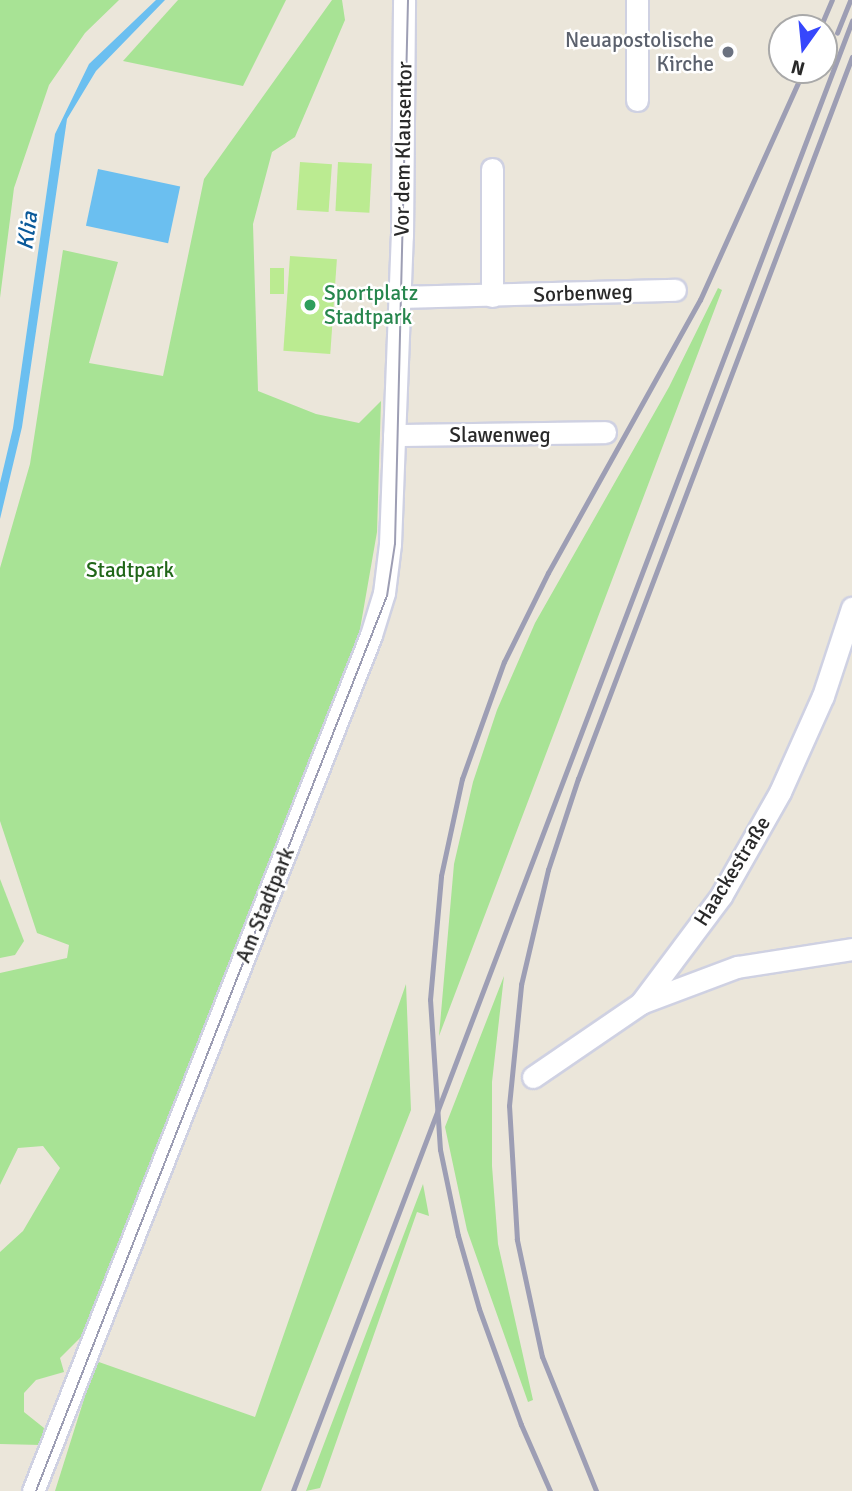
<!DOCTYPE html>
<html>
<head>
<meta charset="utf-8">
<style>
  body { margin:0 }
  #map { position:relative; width:852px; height:1491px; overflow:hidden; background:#ebe6da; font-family:Signika,sans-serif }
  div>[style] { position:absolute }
  .green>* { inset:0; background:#a8e395 }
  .pitch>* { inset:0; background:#bbeb91; transform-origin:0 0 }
  .water>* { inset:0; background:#6bbff0; transform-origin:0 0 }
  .roads { filter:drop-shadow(2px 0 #cfd1e2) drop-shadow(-2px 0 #cfd1e2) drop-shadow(0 2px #cfd1e2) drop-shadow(0 -2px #cfd1e2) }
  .minor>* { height:21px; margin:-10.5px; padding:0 10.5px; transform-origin:10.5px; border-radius:10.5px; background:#fff }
  .tram>* { height:2px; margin:-1px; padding:0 1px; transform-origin:1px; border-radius:1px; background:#9d9eb4 }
  .rail>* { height:4.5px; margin:-2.25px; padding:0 2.25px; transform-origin:2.25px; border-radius:2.25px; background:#9d9eb4 }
  .dots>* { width:19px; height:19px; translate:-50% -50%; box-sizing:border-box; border:4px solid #fff; border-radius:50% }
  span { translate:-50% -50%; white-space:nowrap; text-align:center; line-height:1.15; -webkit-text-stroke:5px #fff; paint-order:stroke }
  .worship-label { font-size:21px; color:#5b616d }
  .right { translate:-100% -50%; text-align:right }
  .street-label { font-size:21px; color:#292929 }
  .leisure-label { font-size:21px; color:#27864d }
  .left { translate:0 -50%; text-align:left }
  .park-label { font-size:21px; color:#206618 }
  .water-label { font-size:23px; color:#0b5a9a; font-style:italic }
  .north { position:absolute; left:768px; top:14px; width:70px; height:70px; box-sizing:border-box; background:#fff; border:2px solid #a9a9a9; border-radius:50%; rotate:195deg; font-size:19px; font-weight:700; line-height:28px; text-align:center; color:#292929 }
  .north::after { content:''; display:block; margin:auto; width:24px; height:32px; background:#3647fc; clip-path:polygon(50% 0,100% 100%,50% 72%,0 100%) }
</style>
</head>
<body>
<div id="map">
  <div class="green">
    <div style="clip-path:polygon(0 0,119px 0,85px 33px,49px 85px,14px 188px,0 298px)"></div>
    <div style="clip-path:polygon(178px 0,286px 0,243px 86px,123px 61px)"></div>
    <div style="clip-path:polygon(332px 0,342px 0,345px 20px,295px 137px,272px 152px,253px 224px,258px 391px,316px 414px,359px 423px,381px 401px,377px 532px,359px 635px,81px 1337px,60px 1358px,64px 1372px,36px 1380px,24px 1393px,24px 1412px,44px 1428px,41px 1445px,0 1444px,0 1252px,23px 1231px,60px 1168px,43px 1146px,18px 1148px,0 1185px,0 973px,67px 958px,69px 945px,37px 933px,0 821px,0 568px,30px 464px,63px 250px,118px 262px,89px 363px,163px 376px,204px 179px)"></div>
    <div style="clip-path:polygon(718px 288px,722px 290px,439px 1036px,454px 864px,473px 782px,497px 710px,535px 623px,669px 387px)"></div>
    <div style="clip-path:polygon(0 879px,24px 941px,15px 955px,0 958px)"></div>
    <div style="clip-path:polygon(504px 976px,492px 1082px,492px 1166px,498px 1244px,533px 1400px,528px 1402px,467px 1230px,445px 1127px)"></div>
    <div style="clip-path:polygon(406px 984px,411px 1110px,261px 1491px,55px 1491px,96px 1361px,255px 1417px)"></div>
    <div style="clip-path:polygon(423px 1184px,429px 1216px,417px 1212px,320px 1488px,306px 1491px)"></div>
  </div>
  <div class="pitch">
    <div style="left:300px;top:162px;width:32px;height:48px;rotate:4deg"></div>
    <div style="left:338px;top:162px;width:34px;height:49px;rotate:3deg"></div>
    <div style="left:290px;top:256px;width:47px;height:95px;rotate:4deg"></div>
    <div style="left:270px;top:268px;width:14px;height:26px"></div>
  </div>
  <div class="water">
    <div style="clip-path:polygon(156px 0,165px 0,96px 71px,67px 119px,22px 427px,0 519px,0 483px,13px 428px,55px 134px,89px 64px)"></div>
    <div style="left:98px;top:169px;width:84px;height:58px;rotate:12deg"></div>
  </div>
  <div class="roads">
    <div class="minor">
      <div style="left:637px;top:100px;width:100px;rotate:-90deg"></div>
      <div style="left:492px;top:296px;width:127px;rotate:-90deg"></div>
      <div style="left:400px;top:297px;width:275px;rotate:-1.5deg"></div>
      <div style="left:394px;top:435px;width:211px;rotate:-0.8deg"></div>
      <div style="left:641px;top:1003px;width:103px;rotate:-20.6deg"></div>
      <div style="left:737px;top:967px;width:116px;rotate:-8.9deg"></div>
      <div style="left:533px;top:1077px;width:131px;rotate:-34.4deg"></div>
      <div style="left:641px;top:1003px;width:134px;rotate:-53.2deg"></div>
      <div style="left:721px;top:896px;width:120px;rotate:-60.4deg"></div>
      <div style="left:780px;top:792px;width:105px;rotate:-65.9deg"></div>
      <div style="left:823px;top:696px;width:93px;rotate:-71.8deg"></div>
      <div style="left:33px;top:1491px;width:920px;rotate:-68.45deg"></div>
      <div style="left:371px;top:635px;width:44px;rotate:-72.8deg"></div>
      <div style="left:384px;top:593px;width:49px;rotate:-83deg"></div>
      <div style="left:390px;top:544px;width:308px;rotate:-87.8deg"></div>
      <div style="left:402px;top:236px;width:236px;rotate:-89.5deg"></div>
    </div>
  </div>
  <div class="tram">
    <div style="left:36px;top:1491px;width:961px;rotate:-68.59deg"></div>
    <div style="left:387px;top:596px;width:53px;rotate:-81.3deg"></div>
    <div style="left:395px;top:544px;width:544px;rotate:-88.63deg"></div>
  </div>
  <div class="rail">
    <div style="left:820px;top:28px;width:30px;rotate:-67deg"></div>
    <div style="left:837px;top:33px;width:35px;rotate:-68deg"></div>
    <div style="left:293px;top:1491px;width:1573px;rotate:-69.18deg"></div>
    <div style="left:550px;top:1491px;width:72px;rotate:-113.7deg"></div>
    <div style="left:521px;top:1425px;width:123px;rotate:-109.9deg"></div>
    <div style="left:479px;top:1309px;width:76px;rotate:-106deg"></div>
    <div style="left:458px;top:1236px;width:88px;rotate:-101.8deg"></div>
    <div style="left:440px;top:1150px;width:150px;rotate:-93.8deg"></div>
    <div style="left:430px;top:1000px;width:124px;rotate:-84.9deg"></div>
    <div style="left:441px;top:876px;width:99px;rotate:-77.8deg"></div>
    <div style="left:462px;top:779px;width:124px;rotate:-70.3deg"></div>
    <div style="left:504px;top:662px;width:99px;rotate:-63.7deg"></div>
    <div style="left:548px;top:573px;width:312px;rotate:-60.9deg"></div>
    <div style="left:700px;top:300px;width:252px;rotate:-65.7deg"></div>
    <div style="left:596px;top:1491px;width:144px;rotate:-111.9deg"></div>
    <div style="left:542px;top:1357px;width:120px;rotate:-102.1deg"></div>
    <div style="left:517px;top:1240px;width:134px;rotate:-93.4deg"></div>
    <div style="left:509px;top:1106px;width:122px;rotate:-84.3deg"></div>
    <div style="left:521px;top:985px;width:118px;rotate:-76.8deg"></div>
    <div style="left:548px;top:870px;width:96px;rotate:-71.8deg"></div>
    <div style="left:578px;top:779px;width:772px;rotate:-69.22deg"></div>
  </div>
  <div class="dots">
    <div style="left:728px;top:52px;background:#6b7280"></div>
    <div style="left:310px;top:305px;background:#2e9e5b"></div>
  </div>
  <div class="worship-label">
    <span class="right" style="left:714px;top:52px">Neuapostolische<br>Kirche</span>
  </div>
  <div class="street-label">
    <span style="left:403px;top:149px;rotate:-89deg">Vor dem Klausentor</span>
    <span style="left:583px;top:293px;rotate:-2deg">Sorbenweg</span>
    <span style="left:500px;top:435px">Slawenweg</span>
    <span style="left:732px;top:871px;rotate:-58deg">Haackestraße</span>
    <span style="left:265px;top:905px;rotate:-68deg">Am Stadtpark</span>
  </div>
  <div class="leisure-label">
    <span class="left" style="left:324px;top:305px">Sportplatz<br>Stadtpark</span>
  </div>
  <div class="park-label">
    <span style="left:130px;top:570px">Stadtpark</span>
  </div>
  <div class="water-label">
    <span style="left:28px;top:231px;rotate:-82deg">Klia</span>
  </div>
  <div class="north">N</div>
</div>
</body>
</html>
